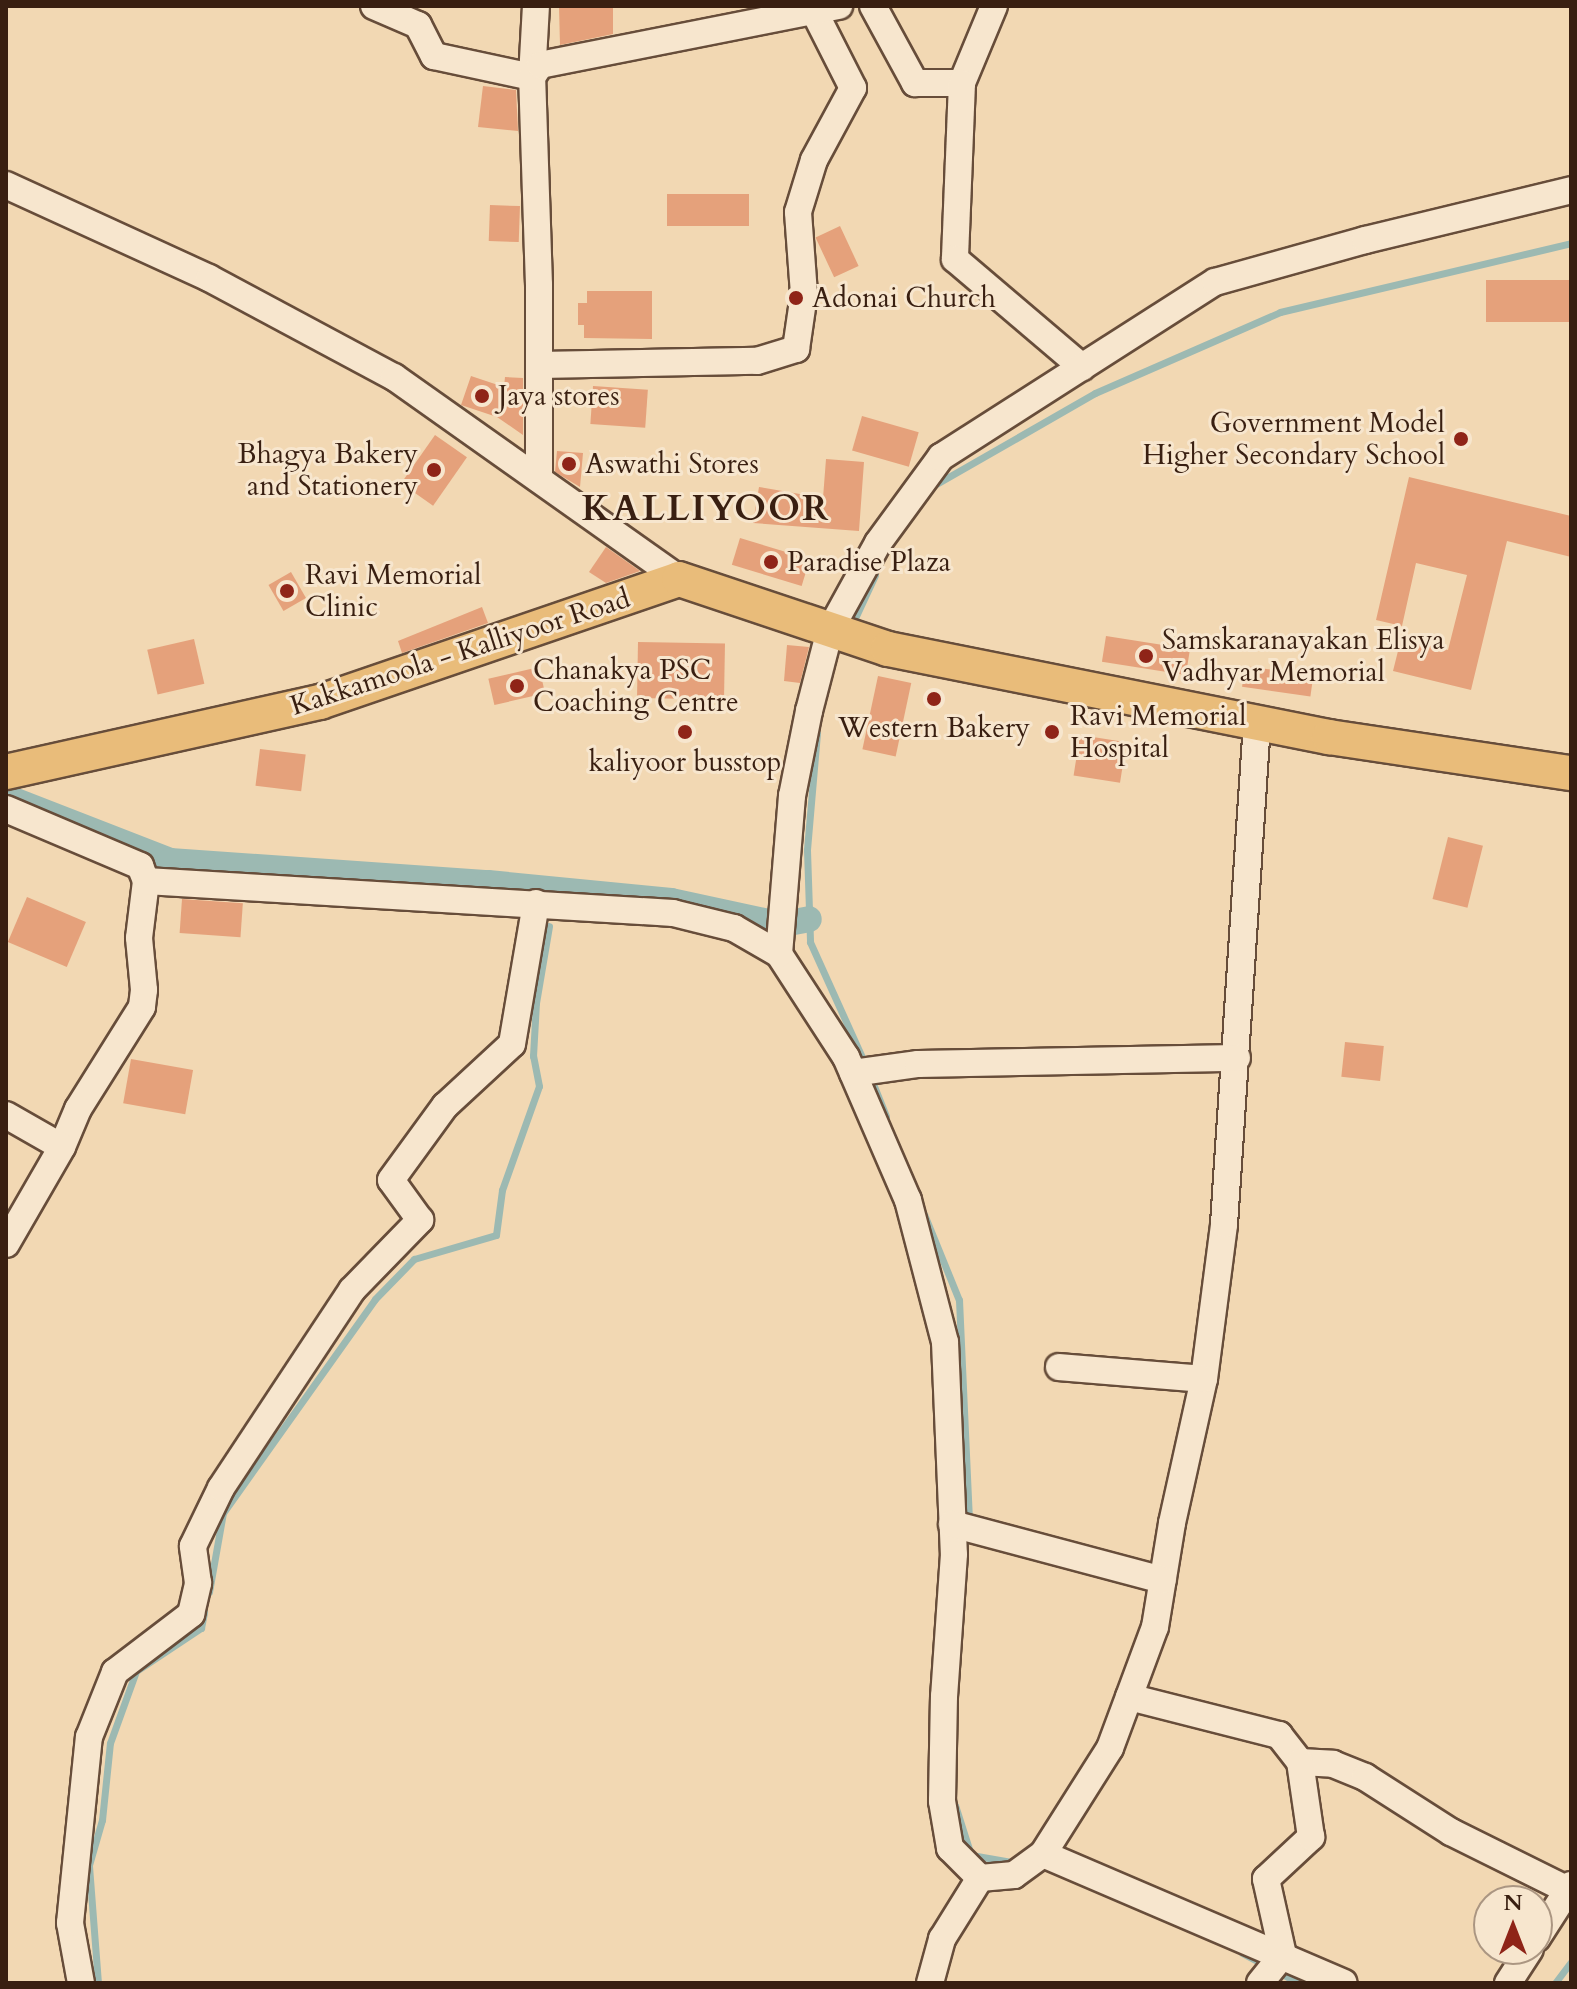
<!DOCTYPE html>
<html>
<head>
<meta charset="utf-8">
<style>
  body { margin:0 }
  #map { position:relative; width:1577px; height:1989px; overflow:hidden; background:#f2d8b3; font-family:Cardo,serif }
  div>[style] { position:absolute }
  .stream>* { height:7px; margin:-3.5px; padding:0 3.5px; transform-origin:3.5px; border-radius:3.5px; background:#9cb9b2 }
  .canal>* { height:26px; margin:-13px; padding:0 13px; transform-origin:13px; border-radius:13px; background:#9cb9b2 }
  .building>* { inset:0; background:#e5a17b; transform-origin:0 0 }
  .roads { filter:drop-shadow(2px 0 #674d3a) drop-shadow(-2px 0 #674d3a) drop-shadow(0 2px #674d3a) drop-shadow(0 -2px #674d3a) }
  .minor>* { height:26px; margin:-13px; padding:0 13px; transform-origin:13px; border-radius:13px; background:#f7e6ce }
  .major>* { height:34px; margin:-17px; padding:0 17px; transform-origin:17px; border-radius:17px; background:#e9bc7a }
  .dots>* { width:22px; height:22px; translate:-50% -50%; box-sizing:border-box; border:4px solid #f7e6ce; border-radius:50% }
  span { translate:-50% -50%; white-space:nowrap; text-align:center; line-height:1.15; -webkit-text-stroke:6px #f7e6ce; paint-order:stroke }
  .poi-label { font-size:28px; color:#391f11 }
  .left { translate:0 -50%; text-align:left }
  .right { translate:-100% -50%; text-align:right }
  .street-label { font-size:28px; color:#391f11 }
  .district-label { font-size:36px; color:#391f11; font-weight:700; letter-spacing:2px }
  .frame { position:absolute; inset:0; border:8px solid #391f11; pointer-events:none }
  .north { position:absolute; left:1473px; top:1885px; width:80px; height:80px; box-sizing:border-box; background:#f7e6ce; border:2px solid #ab9682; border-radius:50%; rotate:0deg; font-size:22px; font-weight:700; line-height:32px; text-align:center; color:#391f11 }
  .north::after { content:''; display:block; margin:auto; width:28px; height:36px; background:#8f2418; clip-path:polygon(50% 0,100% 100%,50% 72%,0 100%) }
</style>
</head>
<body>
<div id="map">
  <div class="stream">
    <div style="left:931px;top:487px;width:189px;rotate:-29.8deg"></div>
    <div style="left:1095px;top:393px;width:202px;rotate:-23.6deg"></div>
    <div style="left:1280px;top:312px;width:299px;rotate:-13.3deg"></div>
    <div style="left:856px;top:616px;width:45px;rotate:-65.1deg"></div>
    <div style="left:817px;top:733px;width:117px;rotate:94.9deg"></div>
    <div style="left:807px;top:850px;width:92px;rotate:88.1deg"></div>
    <div style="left:810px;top:942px;width:134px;rotate:65.7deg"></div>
    <div style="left:553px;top:889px;width:2px;rotate:90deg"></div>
    <div style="left:870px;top:1076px;width:43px;rotate:68.2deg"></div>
    <div style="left:924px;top:1214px;width:93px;rotate:67.9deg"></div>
    <div style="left:959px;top:1300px;width:222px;rotate:87.4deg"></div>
    <div style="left:209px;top:1592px;width:80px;rotate:-80deg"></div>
    <div style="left:223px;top:1513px;width:262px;rotate:-54.6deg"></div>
    <div style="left:375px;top:1299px;width:56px;rotate:-45.7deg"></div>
    <div style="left:414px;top:1259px;width:85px;rotate:-16.3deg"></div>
    <div style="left:496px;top:1235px;width:45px;rotate:-82.4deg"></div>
    <div style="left:502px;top:1190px;width:110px;rotate:-70.4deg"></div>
    <div style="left:539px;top:1086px;width:31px;rotate:-101deg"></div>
    <div style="left:533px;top:1056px;width:53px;rotate:-86.8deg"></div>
    <div style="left:536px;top:1003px;width:78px;rotate:-80.4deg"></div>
    <div style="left:955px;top:1805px;width:52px;rotate:72.3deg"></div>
    <div style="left:971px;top:1855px;width:47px;rotate:9.9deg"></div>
    <div style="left:1242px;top:1953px;width:27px;rotate:28deg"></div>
    <div style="left:1277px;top:1971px;width:24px;rotate:30deg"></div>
    <div style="left:98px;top:1983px;width:118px;rotate:-94.4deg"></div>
    <div style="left:89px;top:1865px;width:47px;rotate:-73.9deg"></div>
    <div style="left:102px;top:1820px;width:77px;rotate:-84.1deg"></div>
    <div style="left:110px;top:1743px;width:77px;rotate:-70.1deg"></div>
    <div style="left:136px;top:1671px;width:78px;rotate:-33.5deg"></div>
    <div style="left:201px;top:1628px;width:16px;rotate:-79deg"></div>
    <div style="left:1555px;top:1983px;width:26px;rotate:-53deg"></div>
  </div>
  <div class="canal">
    <div style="left:6px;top:797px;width:176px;rotate:21.3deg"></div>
    <div style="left:170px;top:861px;width:319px;rotate:4deg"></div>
    <div style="left:488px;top:883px;width:184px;rotate:5.6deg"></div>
    <div style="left:671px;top:901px;width:100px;rotate:12.1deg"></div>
    <div style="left:794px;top:922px;width:15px;rotate:-11deg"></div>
  </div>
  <div class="building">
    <div style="clip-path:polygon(559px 6px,613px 6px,613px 34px,560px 45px)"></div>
    <div style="clip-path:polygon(483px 86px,516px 90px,518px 131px,478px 127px)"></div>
    <div style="left:667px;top:194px;width:82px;height:32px"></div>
    <div style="left:490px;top:205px;width:30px;height:36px;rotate:2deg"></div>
    <div style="left:840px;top:226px;width:44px;height:27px;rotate:65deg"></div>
    <div style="left:1571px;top:280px;width:42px;height:85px;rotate:90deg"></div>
    <div style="clip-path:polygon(587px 291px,652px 291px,652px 339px,584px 338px,584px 325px,578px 325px,578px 303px,587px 303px)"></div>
    <div style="clip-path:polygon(471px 376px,504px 387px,505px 377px,523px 378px,523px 435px,497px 417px,461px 405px)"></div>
    <div style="left:593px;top:386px;width:55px;height:38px;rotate:4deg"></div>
    <div style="left:862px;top:416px;width:59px;height:36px;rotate:16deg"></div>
    <div style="left:435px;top:435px;width:39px;height:59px;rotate:35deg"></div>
    <div style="clip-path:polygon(557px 451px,583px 453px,580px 487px,555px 472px)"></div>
    <div style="clip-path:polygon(826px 459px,864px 462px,859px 531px,753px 523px,759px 487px,823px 498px)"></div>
    <div style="clip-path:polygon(1409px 477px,1571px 516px,1571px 557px,1507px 541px,1471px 690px,1393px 671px,1401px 639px,1448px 650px,1467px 575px,1416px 563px,1402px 626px,1376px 620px)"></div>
    <div style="left:740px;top:538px;width:73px;height:28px;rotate:17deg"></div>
    <div style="clip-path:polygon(606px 547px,640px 571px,606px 583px,589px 572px)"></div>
    <div style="left:291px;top:572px;width:30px;height:26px;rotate:60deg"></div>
    <div style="clip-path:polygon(482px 607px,488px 623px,402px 653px,398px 641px)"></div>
    <div style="left:1106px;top:636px;width:85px;height:26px;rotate:9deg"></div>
    <div style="left:194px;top:639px;width:46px;height:48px;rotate:77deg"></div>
    <div style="left:638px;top:642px;width:87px;height:56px;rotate:1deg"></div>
    <div style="clip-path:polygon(787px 645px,809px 647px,800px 683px,784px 681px)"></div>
    <div style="left:1245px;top:666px;width:69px;height:21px;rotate:8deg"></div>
    <div style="left:539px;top:667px;width:27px;height:52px;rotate:77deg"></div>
    <div style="left:878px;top:676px;width:34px;height:75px;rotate:12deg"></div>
    <div style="left:1080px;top:735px;width:47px;height:41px;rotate:9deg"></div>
    <div style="left:260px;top:749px;width:46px;height:37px;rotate:7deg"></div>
    <div style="left:1448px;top:837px;width:36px;height:64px;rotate:14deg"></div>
    <div style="left:27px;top:897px;width:64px;height:49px;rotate:23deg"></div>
    <div style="left:182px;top:899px;width:61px;height:34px;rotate:4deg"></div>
    <div style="left:1345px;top:1042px;width:39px;height:35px;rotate:6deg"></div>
    <div style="left:131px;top:1059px;width:63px;height:45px;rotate:10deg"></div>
  </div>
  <div class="roads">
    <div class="minor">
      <div style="left:374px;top:6px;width:48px;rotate:23.4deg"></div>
      <div style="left:418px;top:25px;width:35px;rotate:63deg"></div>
      <div style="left:434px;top:56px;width:100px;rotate:12.1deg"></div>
      <div style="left:532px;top:77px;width:71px;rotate:-86.8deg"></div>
      <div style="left:873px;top:6px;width:88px;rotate:61.4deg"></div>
      <div style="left:915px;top:83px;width:47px"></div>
      <div style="left:994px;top:6px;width:83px;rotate:112.6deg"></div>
      <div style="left:962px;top:83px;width:176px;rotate:92.3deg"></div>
      <div style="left:955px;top:259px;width:167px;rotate:40.4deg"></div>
      <div style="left:6px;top:185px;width:223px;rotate:24.6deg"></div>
      <div style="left:209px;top:278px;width:210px;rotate:28.2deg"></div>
      <div style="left:394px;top:377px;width:349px;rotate:35.3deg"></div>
      <div style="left:540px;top:365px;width:217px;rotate:-1.1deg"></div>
      <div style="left:757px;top:361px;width:41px;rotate:-17.1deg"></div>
      <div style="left:796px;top:349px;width:56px;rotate:-81.7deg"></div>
      <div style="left:804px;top:294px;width:82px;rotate:-94.2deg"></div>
      <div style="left:798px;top:212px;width:54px;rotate:-72.9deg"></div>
      <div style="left:814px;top:160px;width:82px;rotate:-61.6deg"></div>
      <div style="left:853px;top:88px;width:86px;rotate:-116.9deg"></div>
      <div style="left:539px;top:479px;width:194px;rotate:-90deg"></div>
      <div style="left:539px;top:285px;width:208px;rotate:-91.9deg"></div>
      <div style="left:532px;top:77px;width:14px;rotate:-56deg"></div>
      <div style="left:540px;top:65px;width:305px;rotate:-11.2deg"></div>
      <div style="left:6px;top:809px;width:146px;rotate:23deg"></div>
      <div style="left:140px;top:866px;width:16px;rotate:68deg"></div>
      <div style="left:146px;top:881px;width:57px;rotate:97deg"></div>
      <div style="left:139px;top:938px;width:52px;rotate:84.5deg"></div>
      <div style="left:144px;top:990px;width:17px;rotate:97deg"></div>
      <div style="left:142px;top:1007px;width:120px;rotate:122.1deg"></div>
      <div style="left:78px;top:1109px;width:41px;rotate:112.8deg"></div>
      <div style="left:62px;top:1147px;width:112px;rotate:120deg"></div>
      <div style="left:146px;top:881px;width:528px;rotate:3.47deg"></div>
      <div style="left:673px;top:913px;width:63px;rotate:13.8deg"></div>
      <div style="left:734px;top:928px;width:52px;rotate:30deg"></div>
      <div style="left:779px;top:954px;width:123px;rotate:57deg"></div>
      <div style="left:846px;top:1057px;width:156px;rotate:66.6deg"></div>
      <div style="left:908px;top:1200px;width:147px;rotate:75.4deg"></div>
      <div style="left:945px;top:1342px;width:212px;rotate:87.6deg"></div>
      <div style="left:954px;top:1554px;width:142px;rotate:94deg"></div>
      <div style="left:944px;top:1696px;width:105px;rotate:91.1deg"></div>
      <div style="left:942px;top:1801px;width:48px;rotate:80.3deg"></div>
      <div style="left:950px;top:1848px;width:42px;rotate:45deg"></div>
      <div style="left:980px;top:1878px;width:34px;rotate:-5deg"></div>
      <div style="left:1014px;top:1875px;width:36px;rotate:-36deg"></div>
      <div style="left:1043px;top:1854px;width:125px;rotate:-57.7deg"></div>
      <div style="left:1110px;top:1748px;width:129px;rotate:-69.6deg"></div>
      <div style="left:1155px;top:1627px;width:105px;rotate:-80.7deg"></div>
      <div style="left:1172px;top:1523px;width:148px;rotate:-77.5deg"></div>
      <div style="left:1204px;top:1379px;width:156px;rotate:-82.6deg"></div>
      <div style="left:1224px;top:1224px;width:502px;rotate:-86.23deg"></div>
      <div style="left:779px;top:954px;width:159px;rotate:-85.3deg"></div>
      <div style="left:792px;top:796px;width:87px;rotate:-78.7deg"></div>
      <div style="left:809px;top:711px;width:84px;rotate:-75.5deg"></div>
      <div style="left:830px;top:630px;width:99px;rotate:-61.1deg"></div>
      <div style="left:878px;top:543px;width:107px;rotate:-53.8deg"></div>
      <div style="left:941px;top:457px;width:325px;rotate:-32.6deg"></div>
      <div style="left:1215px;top:282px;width:156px;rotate:-15.6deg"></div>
      <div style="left:1365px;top:240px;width:212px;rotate:-13.6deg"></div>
      <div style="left:853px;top:1073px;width:66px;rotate:-7.9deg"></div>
      <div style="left:918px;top:1064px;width:319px;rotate:-1.1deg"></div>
      <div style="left:6px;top:1115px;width:64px;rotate:29.7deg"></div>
      <div style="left:1059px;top:1367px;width:145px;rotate:4.7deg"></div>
      <div style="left:952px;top:1524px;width:218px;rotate:14.9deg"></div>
      <div style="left:1129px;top:1697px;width:155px;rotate:14.2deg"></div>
      <div style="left:1279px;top:1735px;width:34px;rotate:52deg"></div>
      <div style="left:1300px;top:1762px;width:33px;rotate:3deg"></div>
      <div style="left:1333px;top:1764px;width:35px;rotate:22deg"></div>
      <div style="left:1365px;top:1777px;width:102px;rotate:32.6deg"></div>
      <div style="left:1451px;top:1832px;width:131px;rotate:26.4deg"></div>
      <div style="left:1043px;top:1854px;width:327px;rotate:23.2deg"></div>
      <div style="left:1537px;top:1938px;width:63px;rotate:-57.3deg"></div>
      <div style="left:81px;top:1983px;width:61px;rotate:-100.4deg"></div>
      <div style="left:70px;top:1923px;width:187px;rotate:-84.2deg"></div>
      <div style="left:89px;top:1737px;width:70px;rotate:-68.2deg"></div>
      <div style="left:115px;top:1672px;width:96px;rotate:-37.3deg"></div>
      <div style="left:191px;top:1614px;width:32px;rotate:-77deg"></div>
      <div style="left:198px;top:1583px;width:37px;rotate:-98deg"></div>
      <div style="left:193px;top:1546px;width:64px;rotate:-64.2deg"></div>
      <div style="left:221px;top:1488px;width:237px;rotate:-56.5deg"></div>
      <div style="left:352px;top:1290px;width:98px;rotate:-45.8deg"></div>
      <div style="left:420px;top:1220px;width:49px;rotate:-125.9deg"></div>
      <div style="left:391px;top:1180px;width:92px;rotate:-53.9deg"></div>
      <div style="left:445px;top:1106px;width:91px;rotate:-42.8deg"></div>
      <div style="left:512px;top:1044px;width:143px;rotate:-80.3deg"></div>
      <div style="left:930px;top:1983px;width:46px;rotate:-74.7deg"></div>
      <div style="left:942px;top:1939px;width:72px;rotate:-58.1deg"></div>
      <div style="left:1260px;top:1983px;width:36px;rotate:-51deg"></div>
      <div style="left:1283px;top:1955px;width:78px;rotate:-102.6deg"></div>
      <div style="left:1266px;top:1879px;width:62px;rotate:-43deg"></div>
      <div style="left:1311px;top:1837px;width:76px;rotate:-98.3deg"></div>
      <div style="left:1508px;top:1983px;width:40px;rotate:-57.1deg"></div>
    </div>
    <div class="major">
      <div style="left:6px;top:772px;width:322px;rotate:-12.6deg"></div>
      <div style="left:320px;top:702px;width:379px;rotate:-18.9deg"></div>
      <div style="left:679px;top:579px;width:220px;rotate:18.5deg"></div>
      <div style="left:888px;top:649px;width:450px;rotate:11.3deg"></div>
      <div style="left:1329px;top:737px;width:245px;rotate:8.5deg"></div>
    </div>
  </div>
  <div class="dots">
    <div style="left:796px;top:298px;background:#8f2418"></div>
    <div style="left:482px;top:396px;background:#8f2418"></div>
    <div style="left:1461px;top:439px;background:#8f2418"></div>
    <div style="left:569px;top:464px;background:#8f2418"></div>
    <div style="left:434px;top:470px;background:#8f2418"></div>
    <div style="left:771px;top:562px;background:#8f2418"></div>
    <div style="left:287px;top:591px;background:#8f2418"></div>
    <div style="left:1146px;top:656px;background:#8f2418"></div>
    <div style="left:517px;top:686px;background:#8f2418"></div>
    <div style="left:934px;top:699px;background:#8f2418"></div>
    <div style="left:685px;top:732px;background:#8f2418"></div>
    <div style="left:1052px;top:732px;background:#8f2418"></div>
  </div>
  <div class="poi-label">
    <span class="left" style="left:812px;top:298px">Adonai Church</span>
    <span class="left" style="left:498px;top:396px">Jaya stores</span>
    <span class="right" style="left:1445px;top:439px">Government Model<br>Higher Secondary School</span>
    <span class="right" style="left:418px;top:470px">Bhagya Bakery<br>and Stationery</span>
    <span class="left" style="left:585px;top:464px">Aswathi Stores</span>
    <span class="left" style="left:787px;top:562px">Paradise Plaza</span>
    <span class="left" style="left:305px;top:591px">Ravi Memorial<br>Clinic</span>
    <span class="left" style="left:1162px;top:656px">Samskaranayakan Elisya<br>Vadhyar Memorial</span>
    <span class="left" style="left:533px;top:686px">Chanakya PSC<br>Coaching Centre</span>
    <span class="left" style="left:1070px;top:732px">Ravi Memorial<br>Hospital</span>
    <span style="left:934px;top:728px">Western Bakery</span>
    <span style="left:685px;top:762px">kaliyoor busstop</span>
  </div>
  <div class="street-label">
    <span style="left:460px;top:652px;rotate:-18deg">Kakkamoola - Kalliyoor Road</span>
  </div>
  <div class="district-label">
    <span style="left:706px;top:509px">KALLIYOOR</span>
  </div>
  <div class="frame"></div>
  <div class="north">N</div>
</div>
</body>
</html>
